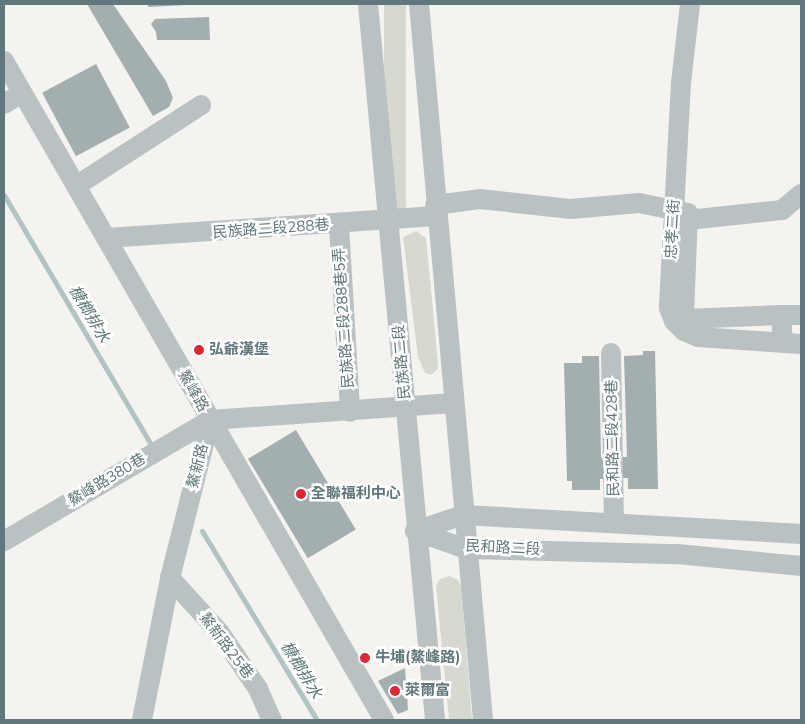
<!DOCTYPE html>
<html>
<head>
<meta charset="utf-8">
<style>
  body { margin:0 }
  #map { position:relative; width:805px; height:724px; overflow:hidden; background:#f4f3f0; font-family:"Nunito Sans","Noto Sans TC",sans-serif }
  div>[style] { position:absolute }
  .green>* { inset:0; background:#d6d9d0; transform-origin:0 0 }
  .stream>* { height:5px; margin:-2.5px; padding:0 2.5px; transform-origin:2.5px; border-radius:2.5px; background:#b1c3c2 }
  .building>* { inset:0; background:#a2aeb0; transform-origin:0 0 }
  .minor>* { height:20px; margin:-10px; padding:0 10px; transform-origin:10px; border-radius:10px; background:#bac1c3 }
  .dots>* { width:14px; height:14px; translate:-50% -50%; box-sizing:border-box; border:2px solid #fff; border-radius:50% }
  span { translate:-50% -50%; white-space:nowrap; text-align:center; line-height:1.15; -webkit-text-stroke:5px #fff; paint-order:stroke }
  .street-label { font-size:15px; color:#60777b }
  .poi-label { font-size:15px; color:#60777b; font-weight:700 }
  .left { translate:0 -50%; text-align:left }
  .water-label { font-size:16px; color:#5a7776; font-style:italic }
  .frame { position:absolute; inset:0; border:5px solid #60777b; pointer-events:none }
</style>
</head>
<body>
<div id="map">
  <div class="green">
    <div style="left:384px;top:4px;width:22px;height:205px"></div>
    <div style="clip-path:polygon(416px 231px,426px 238px,438px 362px,438px 369px,431px 375px,425px 373px,418px 357px,403px 237px)"></div>
    <div style="clip-path:polygon(449px 576px,458px 580px,461px 586px,472px 720px,449px 720px,436px 586px,440px 579px)"></div>
  </div>
  <div class="stream">
    <div style="left:4px;top:195px;width:291px;rotate:59.5deg"></div>
    <div style="left:202px;top:531px;width:221px;rotate:58.7deg"></div>
  </div>
  <div class="building">
    <div style="clip-path:polygon(87px 4px,113px 4px,166px 81px,173px 98px,169px 107px,153px 116px)"></div>
    <div style="clip-path:polygon(148px 4px,187px 4px,187px 5px,148px 7px)"></div>
    <div style="clip-path:polygon(209px 17px,210px 40px,157px 40px,156px 32px,151px 24px,155px 19px)"></div>
    <div style="left:96px;top:64px;width:72px;height:61px;rotate:62deg"></div>
    <div style="clip-path:polygon(643px 351px,655px 351px,658px 489px,628px 489px,628px 478px,622px 478px,622px 457px,627px 457px,624px 356px,643px 355px)"></div>
    <div style="clip-path:polygon(582px 356px,599px 356px,601px 458px,606px 457px,606px 479px,600px 479px,600px 490px,572px 490px,572px 481px,567px 481px,564px 363px,582px 363px)"></div>
    <div style="left:296px;top:430px;width:116px;height:56px;rotate:59deg"></div>
    <div style="clip-path:polygon(405px 668px,408px 710px,398px 714px,378px 681px)"></div>
  </div>
  <div class="minor">
    <div style="left:368px;top:4px;width:719px;rotate:84.65deg"></div>
    <div style="left:419px;top:4px;width:719px;rotate:84.89deg"></div>
    <div style="left:690px;top:4px;width:80px;rotate:96.5deg"></div>
    <div style="left:681px;top:83px;width:225px;rotate:93.1deg"></div>
    <div style="left:669px;top:308px;width:14px;rotate:69deg"></div>
    <div style="left:674px;top:321px;width:14px;rotate:45deg"></div>
    <div style="left:684px;top:331px;width:15px;rotate:23deg"></div>
    <div style="left:698px;top:337px;width:103px;rotate:3.9deg"></div>
    <div style="left:4px;top:61px;width:761px;rotate:60.03deg"></div>
    <div style="left:4px;top:104px;width:21px;rotate:-31deg"></div>
    <div style="left:76px;top:186px;width:149px;rotate:-32.9deg"></div>
    <div style="left:435px;top:205px;width:45px;rotate:-7.6deg"></div>
    <div style="left:480px;top:199px;width:92px;rotate:6.3deg"></div>
    <div style="left:571px;top:209px;width:68px;rotate:-5deg"></div>
    <div style="left:639px;top:203px;width:50px;rotate:11.5deg"></div>
    <div style="left:688px;top:213px;width:106px;rotate:92.2deg"></div>
    <div style="left:684px;top:319px;width:97px;rotate:-2.4deg"></div>
    <div style="left:781px;top:315px;width:28px;rotate:86deg"></div>
    <div style="left:688px;top:220px;width:95px;rotate:-6.1deg"></div>
    <div style="left:782px;top:210px;width:25px;rotate:-40deg"></div>
    <div style="left:339px;top:225px;width:187px;rotate:86.6deg"></div>
    <div style="left:106px;top:238px;width:331px;rotate:-3.8deg"></div>
    <div style="left:781px;top:315px;width:20px"></div>
    <div style="left:611px;top:353px;width:169px;rotate:89deg"></div>
    <div style="left:415px;top:531px;width:54px;rotate:19.4deg"></div>
    <div style="left:466px;top:549px;width:211px;rotate:1.4deg"></div>
    <div style="left:677px;top:554px;width:125px;rotate:5.5deg"></div>
    <div style="left:415px;top:531px;width:51px;rotate:-18.4deg"></div>
    <div style="left:463px;top:515px;width:339px;rotate:3.2deg"></div>
    <div style="left:4px;top:541px;width:239px;rotate:-30.4deg"></div>
    <div style="left:170px;top:578px;width:74px;rotate:47.7deg"></div>
    <div style="left:220px;top:633px;width:68px;rotate:55.8deg"></div>
    <div style="left:258px;top:689px;width:34px;rotate:66deg"></div>
    <div style="left:142px;top:720px;width:145px;rotate:-78.8deg"></div>
    <div style="left:170px;top:578px;width:163px;rotate:-75.8deg"></div>
    <div style="left:210px;top:420px;width:244px;rotate:-4deg"></div>
  </div>
  <div class="dots">
    <div style="left:199px;top:350px;background:#dd2834"></div>
    <div style="left:301px;top:494px;background:#dd2834"></div>
    <div style="left:365px;top:658px;background:#dd2834"></div>
    <div style="left:395px;top:691px;background:#dd2834"></div>
  </div>
  <div class="street-label">
    <span style="left:271px;top:229px;rotate:-4deg">民族路二段288巷</span>
    <span style="left:673px;top:229px;rotate:-87deg">忠孝二街</span>
    <span style="left:344px;top:318px;rotate:-94deg">民族路二段288巷5弄</span>
    <span style="left:402px;top:362px;rotate:-95deg">民族路二段</span>
    <span style="left:193px;top:391px;rotate:60deg">鰲峰路</span>
    <span style="left:613px;top:438px;rotate:-91deg">民和路二段428巷</span>
    <span style="left:198px;top:466px;rotate:-76deg">鰲新路</span>
    <span style="left:107px;top:480px;rotate:-31deg">鰲峰路380巷</span>
    <span style="left:503px;top:548px;rotate:3deg">民和路二段</span>
    <span style="left:226px;top:646px;rotate:53deg">鰲新路25巷</span>
  </div>
  <div class="poi-label">
    <span class="left" style="left:209px;top:350px">弘爺漢堡</span>
    <span class="left" style="left:311px;top:494px">全聯福利中心</span>
    <span class="left" style="left:375px;top:658px">牛埔(鰲峰路)</span>
    <span class="left" style="left:405px;top:691px">萊爾富</span>
  </div>
  <div class="water-label">
    <span style="left:89px;top:314px;rotate:59deg">槺榔排水</span>
    <span style="left:301px;top:670px;rotate:59deg">槺榔排水</span>
  </div>
  <div class="frame"></div>
</div>
</body>
</html>
